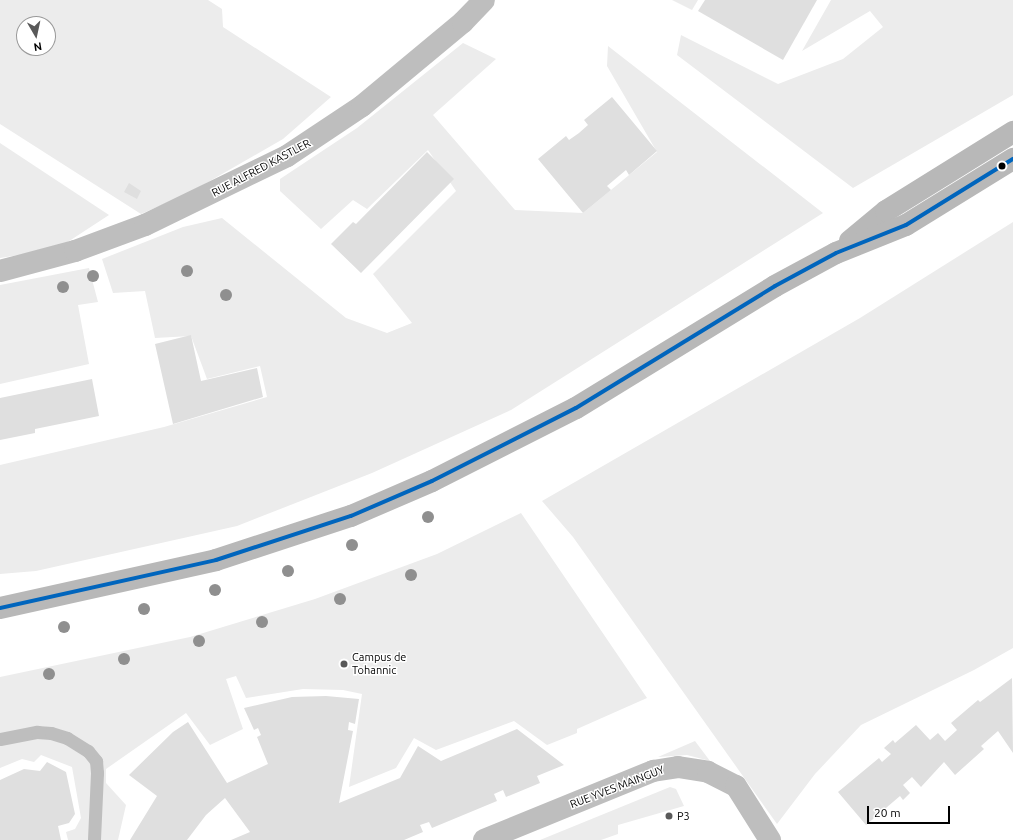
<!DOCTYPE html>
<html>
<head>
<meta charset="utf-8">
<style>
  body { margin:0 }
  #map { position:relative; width:1013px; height:840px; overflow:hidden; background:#fff; font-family:Ubuntu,sans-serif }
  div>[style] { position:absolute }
  .green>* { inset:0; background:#ececec }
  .building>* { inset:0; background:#dfdfdf }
  .service>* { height:13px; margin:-6.5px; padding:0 6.5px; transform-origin:6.5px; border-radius:6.5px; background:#bebebe }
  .minor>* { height:22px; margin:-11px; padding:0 11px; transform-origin:11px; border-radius:11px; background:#bebebe }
  .secondary>* { height:22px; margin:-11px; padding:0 11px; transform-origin:11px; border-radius:11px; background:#b8b8b8 }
  .bus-1>* { height:4px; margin:-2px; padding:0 2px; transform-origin:2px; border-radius:2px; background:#0065bd }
  .trees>* { width:12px; height:12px; margin:-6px; border-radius:50%; background:#8f8f8f }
  .dots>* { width:11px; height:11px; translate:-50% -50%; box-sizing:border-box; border:2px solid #fff; border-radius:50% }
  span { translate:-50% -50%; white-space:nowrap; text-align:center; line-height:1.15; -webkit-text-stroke:3px #fff; paint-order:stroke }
  .street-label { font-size:11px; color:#000 }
  .poi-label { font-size:11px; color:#000 }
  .left { translate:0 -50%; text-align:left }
  .north { position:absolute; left:16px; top:16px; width:40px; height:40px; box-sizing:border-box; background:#fff; border:1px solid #999; border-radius:50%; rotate:171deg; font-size:11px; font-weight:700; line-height:16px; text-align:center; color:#000 }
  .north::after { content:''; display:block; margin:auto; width:14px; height:18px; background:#595959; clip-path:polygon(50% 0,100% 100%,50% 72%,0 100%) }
  .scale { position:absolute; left:867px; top:806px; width:83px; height:18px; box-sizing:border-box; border:2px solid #000; border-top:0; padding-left:5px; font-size:12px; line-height:14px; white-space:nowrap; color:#000; -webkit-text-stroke:3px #fff; paint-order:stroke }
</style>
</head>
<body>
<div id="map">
  <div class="green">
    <div style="clip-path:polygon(evenodd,0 0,208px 0,222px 9px,223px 27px,331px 97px,283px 139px,189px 193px,141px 214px,0 124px,0 0,24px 24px,48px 24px,48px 48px,24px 48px,24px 24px)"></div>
    <div style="clip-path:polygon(672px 0,698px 0,692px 10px)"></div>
    <div style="clip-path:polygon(831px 0,1013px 0,1013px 95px,853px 188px,677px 55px,681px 35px,778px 84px,843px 59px,883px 27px,870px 11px,802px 51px)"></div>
    <div style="clip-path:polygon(463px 43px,496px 59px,433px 115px,515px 210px,583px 213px,657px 152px,607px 66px,608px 46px,823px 213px,511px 410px,372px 473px,237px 526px,36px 571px,0 574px,0 465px,164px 427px,267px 397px,260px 366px,207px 379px,191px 336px,155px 338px,145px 291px,113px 293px,102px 259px,183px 227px,222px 218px,346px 318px,387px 333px,412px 323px,373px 274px,456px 191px,428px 150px,367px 209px,353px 200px,321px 229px,280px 191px,280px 179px,357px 128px)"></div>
    <div style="clip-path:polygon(0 143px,109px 215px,57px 249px,0 258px)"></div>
    <div style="clip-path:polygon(1013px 222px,1013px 648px,974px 670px,861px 725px,815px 774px,777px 824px,573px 537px,542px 501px,860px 318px)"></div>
    <div style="clip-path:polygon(89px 268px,98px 302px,78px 305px,89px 364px,0 384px,0 285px)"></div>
    <div style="clip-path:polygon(521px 513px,647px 698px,577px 729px,577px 733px,547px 745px,514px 721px,436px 750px,414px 738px,396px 768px,349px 787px,362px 694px,343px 690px,303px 689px,246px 698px,236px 676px,226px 679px,243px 729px,210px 745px,186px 713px,106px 769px,106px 783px,126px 805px,118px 840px,68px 840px,66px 832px,75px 829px,81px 818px,72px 767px,41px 755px,34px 762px,22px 759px,0 768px,0 677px,190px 637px,315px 599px,437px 554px)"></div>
    <div style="clip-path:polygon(695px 741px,710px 761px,687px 755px,658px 757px)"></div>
    <div style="clip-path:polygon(670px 787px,676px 789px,684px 806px,618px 825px,618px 834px,601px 840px,540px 840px)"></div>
  </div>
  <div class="building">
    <div style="clip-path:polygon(705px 0,817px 0,783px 60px,698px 11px)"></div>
    <div style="clip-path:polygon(612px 97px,657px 151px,629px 175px,626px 170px,607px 186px,611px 190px,583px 213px,538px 159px,566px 136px,569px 140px,579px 133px,588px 125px,584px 120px)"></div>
    <div style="clip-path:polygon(427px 152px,454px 179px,361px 273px,331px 244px,353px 222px,356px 224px)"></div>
    <div style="clip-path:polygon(129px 183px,141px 191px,137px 199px,124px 192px)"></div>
    <div style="clip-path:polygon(191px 335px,201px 381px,257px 368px,263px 397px,173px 424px,155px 344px)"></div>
    <div style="clip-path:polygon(92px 379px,99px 416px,35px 429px,35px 433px,0 440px,0 398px)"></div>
    <div style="clip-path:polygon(1012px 678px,1013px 753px,998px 731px,981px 746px,984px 749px,955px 775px,944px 762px,921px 787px,912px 777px,903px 785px,910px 793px,903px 800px,900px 796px,866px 825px,838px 792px,879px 758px,882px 762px,891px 754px,884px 748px,893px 740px,895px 743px,916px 725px,930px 740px,938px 733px,945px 741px,957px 730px,951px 723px,978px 700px,980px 702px)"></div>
    <div style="clip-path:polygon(326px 696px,359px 699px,355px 724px,349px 722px,348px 730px,353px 731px,339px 803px,400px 778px,418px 746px,441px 761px,517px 729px,564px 765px,537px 776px,540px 783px,506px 797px,503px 790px,494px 794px,497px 801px,432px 828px,429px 822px,420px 825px,423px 832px,404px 840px,231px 840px,250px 832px,225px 798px,206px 815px,187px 840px,130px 840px,157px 796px,129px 775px,173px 732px,188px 722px,227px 783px,268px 764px,257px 737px,261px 735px,258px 728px,254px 730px,244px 708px,292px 697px)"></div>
    <div style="clip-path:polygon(47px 762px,66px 772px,75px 814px,69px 823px,58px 826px,61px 840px,0 840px,0 780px,24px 769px,40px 771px)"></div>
  </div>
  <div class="service">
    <div style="left:0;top:739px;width:38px;rotate:-11deg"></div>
    <div style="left:37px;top:732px;width:14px;rotate:4deg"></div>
    <div style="left:51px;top:733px;width:17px;rotate:17deg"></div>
    <div style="left:67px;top:738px;width:25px;rotate:32deg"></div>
    <div style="left:88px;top:751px;width:13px;rotate:51deg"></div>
    <div style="left:96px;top:761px;width:12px;rotate:85deg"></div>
    <div style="left:97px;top:773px;width:67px;rotate:92.6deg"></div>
  </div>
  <div class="minor">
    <div style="left:0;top:271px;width:78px;rotate:-14.9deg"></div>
    <div style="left:75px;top:251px;width:75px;rotate:-20.4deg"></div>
    <div style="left:145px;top:225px;width:158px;rotate:-25.9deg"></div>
    <div style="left:287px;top:156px;width:90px;rotate:-33.7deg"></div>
    <div style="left:362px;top:106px;width:131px;rotate:-39.7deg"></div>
    <div style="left:463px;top:22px;width:30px;rotate:-46deg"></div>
    <div style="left:484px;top:840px;width:183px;rotate:-22.2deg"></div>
    <div style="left:653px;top:771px;width:25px;rotate:-9deg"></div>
    <div style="left:678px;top:767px;width:30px;rotate:9deg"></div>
    <div style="left:708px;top:772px;width:31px;rotate:27deg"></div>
    <div style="left:736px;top:786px;width:64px;rotate:57.8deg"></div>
  </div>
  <div class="secondary">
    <div style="left:850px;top:241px;width:47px;rotate:-39.8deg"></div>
    <div style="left:886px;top:211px;width:150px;rotate:-31.9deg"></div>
    <div style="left:0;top:608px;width:221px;rotate:-12.5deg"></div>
    <div style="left:216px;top:560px;width:142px;rotate:-18.1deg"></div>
    <div style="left:351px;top:516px;width:88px;rotate:-23.4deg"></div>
    <div style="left:432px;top:481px;width:161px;rotate:-26.9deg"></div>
    <div style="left:576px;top:408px;width:233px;rotate:-31.5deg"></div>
    <div style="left:775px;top:286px;width:69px;rotate:-28.4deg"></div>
    <div style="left:836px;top:253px;width:75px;rotate:-21.8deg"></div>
    <div style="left:906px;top:225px;width:126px;rotate:-31.7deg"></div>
  </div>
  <div class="bus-1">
    <div style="left:0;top:608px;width:221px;rotate:-12.5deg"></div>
    <div style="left:216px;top:560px;width:142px;rotate:-18.1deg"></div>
    <div style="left:351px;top:516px;width:88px;rotate:-23.4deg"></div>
    <div style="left:432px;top:481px;width:161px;rotate:-26.9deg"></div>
    <div style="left:576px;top:408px;width:233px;rotate:-31.5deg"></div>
    <div style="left:775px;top:286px;width:69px;rotate:-28.4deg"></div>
    <div style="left:836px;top:253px;width:75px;rotate:-21.8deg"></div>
    <div style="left:906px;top:225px;width:126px;rotate:-31.7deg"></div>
  </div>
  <div class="trees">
    <div style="left:187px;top:271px"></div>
    <div style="left:93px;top:276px"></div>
    <div style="left:63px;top:287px"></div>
    <div style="left:226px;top:295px"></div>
    <div style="left:428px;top:517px"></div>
    <div style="left:352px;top:545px"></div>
    <div style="left:288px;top:571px"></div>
    <div style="left:411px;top:575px"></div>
    <div style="left:215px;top:590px"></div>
    <div style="left:340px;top:599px"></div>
    <div style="left:144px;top:609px"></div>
    <div style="left:262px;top:622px"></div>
    <div style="left:64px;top:627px"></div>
    <div style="left:199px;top:641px"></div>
    <div style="left:124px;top:659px"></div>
    <div style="left:49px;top:674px"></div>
  </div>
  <div class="dots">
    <div style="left:1002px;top:166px;background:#000"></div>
    <div style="left:344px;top:664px;background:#595959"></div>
    <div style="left:669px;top:816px;background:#595959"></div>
  </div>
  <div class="street-label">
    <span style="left:261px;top:168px;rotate:-28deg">RUE ALFRED KASTLER</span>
    <span style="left:617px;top:787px;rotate:-21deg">RUE YVES MAINGUY</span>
  </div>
  <div class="poi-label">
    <span class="left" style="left:352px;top:664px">Campus de<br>Tohannic</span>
    <span class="left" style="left:677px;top:816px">P3</span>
  </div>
  <div class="north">N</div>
  <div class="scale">20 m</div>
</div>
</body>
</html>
